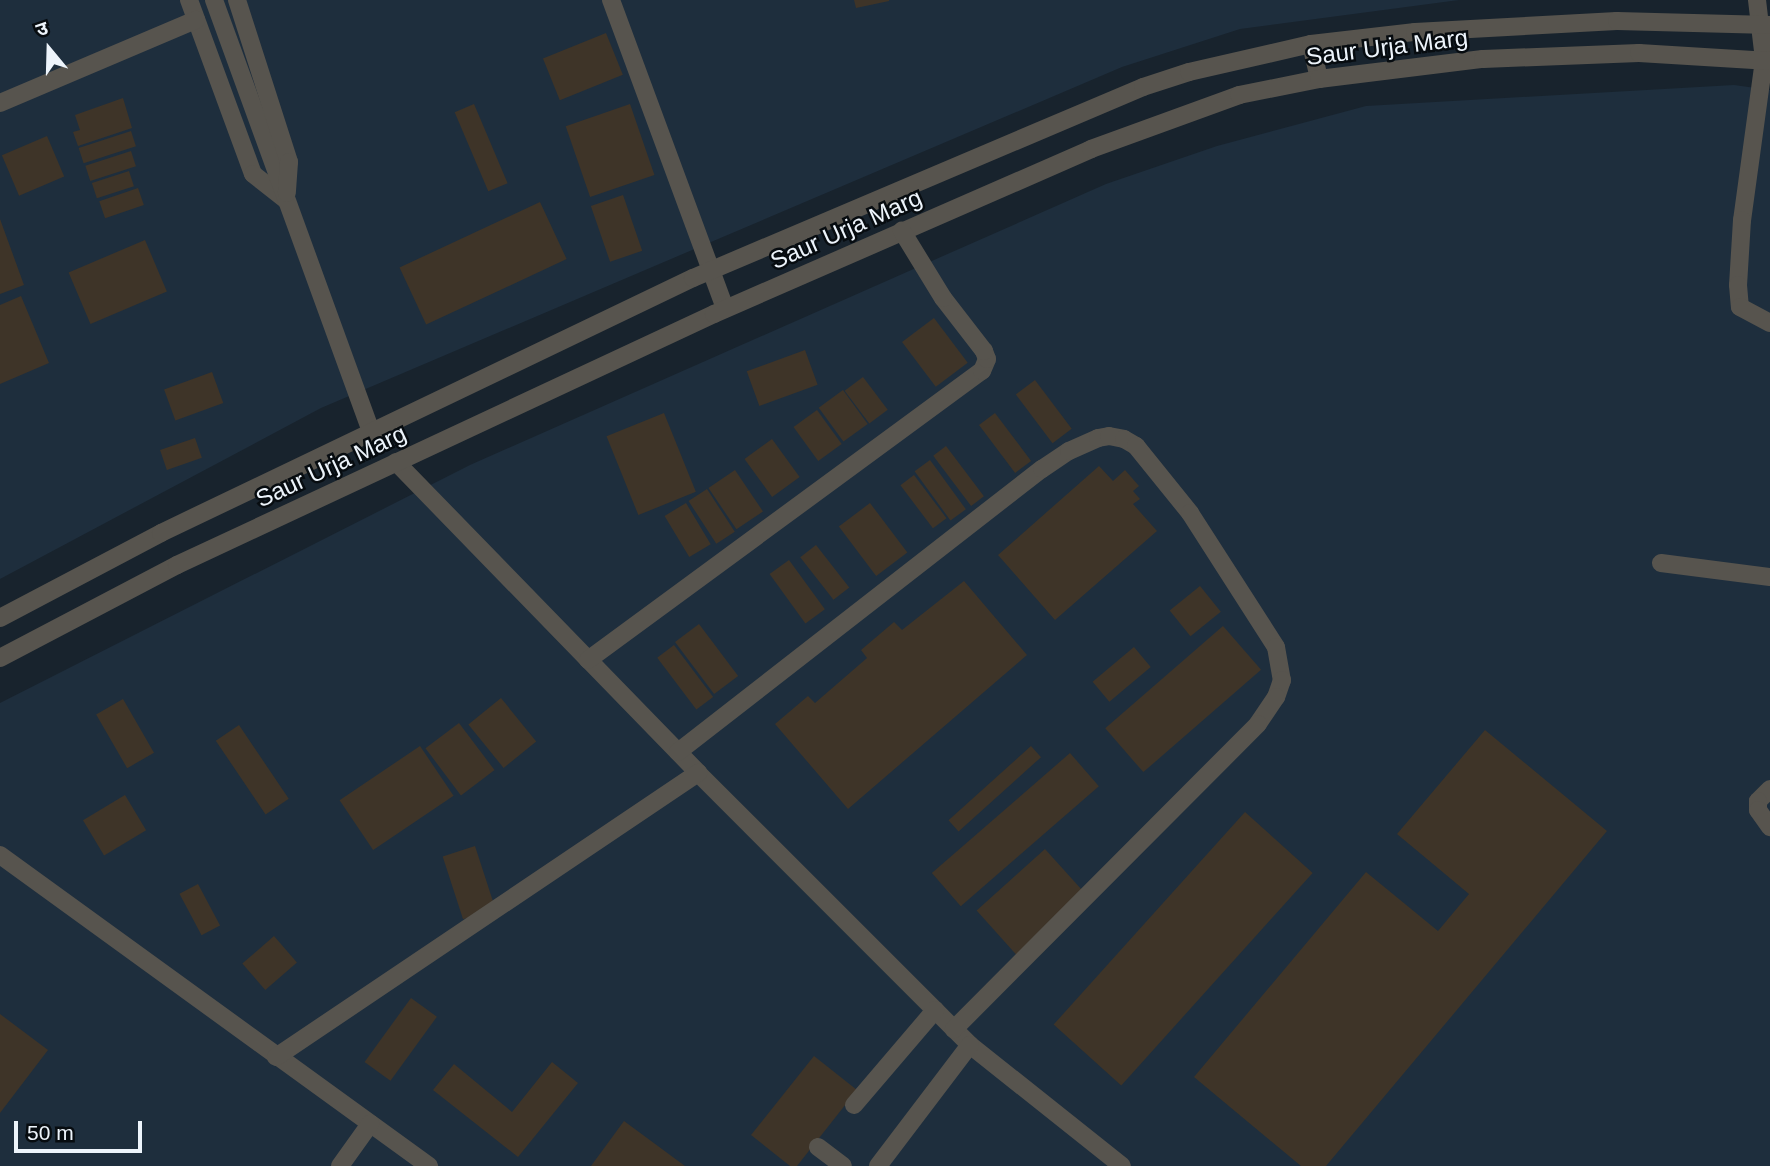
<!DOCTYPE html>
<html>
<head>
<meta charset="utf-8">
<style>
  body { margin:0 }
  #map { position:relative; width:1770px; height:1166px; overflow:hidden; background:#18232d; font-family:Arial,"Noto Sans Devanagari",sans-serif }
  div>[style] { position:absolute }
  .built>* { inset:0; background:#1e2e3d }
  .building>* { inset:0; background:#3e3428; transform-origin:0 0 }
  .minor>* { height:18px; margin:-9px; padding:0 9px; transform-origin:9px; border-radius:9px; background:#57544e }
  span { translate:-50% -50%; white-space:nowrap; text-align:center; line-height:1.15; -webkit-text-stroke:5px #070c10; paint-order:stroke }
  .street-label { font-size:24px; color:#edf4fb }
  .north { position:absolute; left:14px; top:14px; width:70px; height:70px; -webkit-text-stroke:5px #070c10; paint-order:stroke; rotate:341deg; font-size:19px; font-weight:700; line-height:28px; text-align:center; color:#edf4fb }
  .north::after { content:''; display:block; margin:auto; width:24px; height:32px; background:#edf4fb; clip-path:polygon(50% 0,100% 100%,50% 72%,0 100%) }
  .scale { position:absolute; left:14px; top:1121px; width:128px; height:32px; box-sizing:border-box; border:4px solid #edf4fb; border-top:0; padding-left:9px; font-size:21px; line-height:24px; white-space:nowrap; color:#edf4fb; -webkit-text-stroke:5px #070c10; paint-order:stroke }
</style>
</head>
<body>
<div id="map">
  <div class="built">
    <div style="clip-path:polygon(0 0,1459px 0,1240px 29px,1122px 67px,321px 408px,0 579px)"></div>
    <div style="clip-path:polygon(1734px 85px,1770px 90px,1770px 1166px,0 1166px,0 703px,470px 465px,1106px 184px,1217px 146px,1366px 106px)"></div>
  </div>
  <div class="building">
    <div style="clip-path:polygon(854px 0,889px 0,889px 1px,856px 8px)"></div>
    <div style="left:606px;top:33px;width:45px;height:68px;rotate:68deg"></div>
    <div style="clip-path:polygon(123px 98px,132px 128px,78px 146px,73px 132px,80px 130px,75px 115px)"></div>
    <div style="left:474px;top:104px;width:86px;height:21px;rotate:67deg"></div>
    <div style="left:630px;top:104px;width:75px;height:68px;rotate:71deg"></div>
    <div style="left:131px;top:131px;width:16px;height:55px;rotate:72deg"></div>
    <div style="left:47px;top:136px;width:44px;height:49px;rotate:67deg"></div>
    <div style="left:131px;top:151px;width:16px;height:48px;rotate:72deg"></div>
    <div style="left:129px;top:171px;width:16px;height:39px;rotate:72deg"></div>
    <div style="left:138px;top:188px;width:18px;height:41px;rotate:71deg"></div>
    <div style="left:623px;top:195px;width:59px;height:34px;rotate:71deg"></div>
    <div style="left:540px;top:202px;width:63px;height:155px;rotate:65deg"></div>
    <div style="clip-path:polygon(0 219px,24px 285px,0 294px)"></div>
    <div style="left:145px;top:240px;width:56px;height:83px;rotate:67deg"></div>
    <div style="clip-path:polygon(21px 296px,49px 363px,0 384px,0 305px)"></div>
    <div style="left:934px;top:318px;width:56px;height:40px;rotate:53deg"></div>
    <div style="left:805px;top:350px;width:37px;height:62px;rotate:70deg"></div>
    <div style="left:212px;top:372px;width:33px;height:51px;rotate:70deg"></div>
    <div style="left:863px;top:377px;width:41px;height:23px;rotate:53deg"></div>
    <div style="left:1035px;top:380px;width:61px;height:24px;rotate:53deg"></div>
    <div style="left:843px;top:390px;width:42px;height:30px;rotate:54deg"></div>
    <div style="left:817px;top:410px;width:42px;height:29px;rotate:54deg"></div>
    <div style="left:664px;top:413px;width:85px;height:62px;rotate:68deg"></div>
    <div style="left:995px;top:413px;width:60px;height:20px;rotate:53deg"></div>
    <div style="left:195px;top:438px;width:21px;height:37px;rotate:71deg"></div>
    <div style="left:772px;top:439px;width:47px;height:34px;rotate:54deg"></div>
    <div style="left:946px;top:446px;width:63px;height:16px;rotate:53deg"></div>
    <div style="left:930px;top:460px;width:61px;height:19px;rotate:54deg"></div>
    <div style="clip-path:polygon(1099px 466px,1113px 481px,1125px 470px,1139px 486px,1133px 491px,1140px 499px,1133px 504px,1157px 531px,1055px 620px,998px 555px)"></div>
    <div style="left:735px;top:470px;width:50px;height:32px;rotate:56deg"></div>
    <div style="left:914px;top:475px;width:54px;height:17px;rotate:53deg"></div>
    <div style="left:707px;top:489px;width:51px;height:22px;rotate:57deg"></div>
    <div style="left:686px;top:503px;width:48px;height:25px;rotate:59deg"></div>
    <div style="left:870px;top:503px;width:62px;height:39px;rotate:53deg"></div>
    <div style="left:816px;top:545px;width:54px;height:20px;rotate:52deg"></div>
    <div style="left:789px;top:560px;width:61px;height:24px;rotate:54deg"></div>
    <div style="clip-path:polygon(964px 581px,1027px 655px,848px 809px,775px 724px,808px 696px,815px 703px,867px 658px,861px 650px,894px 622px,902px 630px)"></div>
    <div style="left:1200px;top:586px;width:33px;height:39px;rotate:51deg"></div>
    <div style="left:699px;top:624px;width:65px;height:30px;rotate:53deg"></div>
    <div style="left:1223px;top:626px;width:58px;height:156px;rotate:49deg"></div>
    <div style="left:674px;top:645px;width:65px;height:21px;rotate:53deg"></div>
    <div style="left:1134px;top:647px;width:26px;height:54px;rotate:50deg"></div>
    <div style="left:501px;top:698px;width:56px;height:42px;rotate:51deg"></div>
    <div style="left:123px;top:699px;width:62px;height:31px;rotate:60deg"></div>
    <div style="left:459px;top:723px;width:59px;height:42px;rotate:53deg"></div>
    <div style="left:239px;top:725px;width:89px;height:28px;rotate:56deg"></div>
    <div style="clip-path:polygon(1485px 730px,1607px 831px,1326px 1166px,1301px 1166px,1194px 1077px,1366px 872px,1438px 931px,1469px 894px,1397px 834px)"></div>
    <div style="left:420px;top:746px;width:60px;height:97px;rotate:56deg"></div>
    <div style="left:1031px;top:746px;width:15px;height:111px;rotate:48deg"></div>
    <div style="left:1070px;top:753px;width:44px;height:183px;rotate:49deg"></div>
    <div style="left:125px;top:795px;width:41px;height:49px;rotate:59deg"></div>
    <div style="left:1245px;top:812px;width:91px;height:286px;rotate:42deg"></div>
    <div style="left:475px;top:846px;width:66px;height:34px;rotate:72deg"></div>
    <div style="left:1045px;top:849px;width:59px;height:92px;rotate:48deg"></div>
    <div style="left:198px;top:884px;width:47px;height:21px;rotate:62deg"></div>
    <div style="left:274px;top:936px;width:35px;height:42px;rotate:49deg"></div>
    <div style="left:411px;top:998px;width:32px;height:79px;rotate:36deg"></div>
    <div style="clip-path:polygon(0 1014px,48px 1050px,0 1113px)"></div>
    <div style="clip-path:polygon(814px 1056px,857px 1090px,797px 1166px,790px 1166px,751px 1135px)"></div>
    <div style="clip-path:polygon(552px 1062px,578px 1083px,518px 1157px,433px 1090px,454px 1064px,512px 1112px)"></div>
    <div style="clip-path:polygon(624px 1121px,685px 1166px,591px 1166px)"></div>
  </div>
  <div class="minor">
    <div style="left:189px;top:0;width:185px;rotate:69.8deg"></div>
    <div style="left:253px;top:174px;width:42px;rotate:38.2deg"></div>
    <div style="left:214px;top:0;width:459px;rotate:70deg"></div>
    <div style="left:237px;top:0;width:170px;rotate:72.2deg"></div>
    <div style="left:289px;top:162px;width:31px;rotate:94deg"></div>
    <div style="left:611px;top:0;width:329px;rotate:69.7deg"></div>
    <div style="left:1757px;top:0;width:60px;rotate:83.3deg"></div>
    <div style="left:1764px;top:60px;width:162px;rotate:97.8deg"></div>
    <div style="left:1742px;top:220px;width:65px;rotate:93.5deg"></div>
    <div style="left:1738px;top:285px;width:22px;rotate:85deg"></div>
    <div style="left:1740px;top:307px;width:34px;rotate:28deg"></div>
    <div style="left:1311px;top:44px;width:36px;rotate:77deg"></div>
    <div style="left:0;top:103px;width:213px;rotate:-23deg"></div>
    <div style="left:396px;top:462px;width:434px;rotate:45.8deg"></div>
    <div style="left:698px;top:773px;width:385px;rotate:45deg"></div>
    <div style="left:970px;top:1045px;width:194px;rotate:38.5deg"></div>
    <div style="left:1661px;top:563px;width:110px;rotate:7.3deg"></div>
    <div style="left:0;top:618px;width:182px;rotate:-27.8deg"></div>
    <div style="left:161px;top:533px;width:590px;rotate:-25.61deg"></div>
    <div style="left:693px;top:278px;width:489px;rotate:-23deg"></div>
    <div style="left:1143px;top:87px;width:48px;rotate:-18.1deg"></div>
    <div style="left:1189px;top:72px;width:125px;rotate:-12.9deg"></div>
    <div style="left:1311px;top:44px;width:105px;rotate:-6.6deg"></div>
    <div style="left:1415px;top:32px;width:202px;rotate:-3.1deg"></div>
    <div style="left:1617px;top:21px;width:153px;rotate:1.5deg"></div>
    <div style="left:0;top:658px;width:200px;rotate:-27.7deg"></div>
    <div style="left:177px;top:565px;width:593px;rotate:-25.05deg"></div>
    <div style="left:714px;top:314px;width:412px;rotate:-23.6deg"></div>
    <div style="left:1091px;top:149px;width:158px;rotate:-20deg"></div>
    <div style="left:1239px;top:95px;width:82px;rotate:-11.3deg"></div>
    <div style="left:1319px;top:79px;width:165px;rotate:-7deg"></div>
    <div style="left:1483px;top:59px;width:156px;rotate:-2.2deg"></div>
    <div style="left:1639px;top:53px;width:131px;rotate:3.5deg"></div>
    <div style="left:588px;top:660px;width:489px;rotate:-36.3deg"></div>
    <div style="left:982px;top:371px;width:13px;rotate:-67deg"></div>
    <div style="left:987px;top:359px;width:9px;rotate:-111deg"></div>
    <div style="left:984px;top:351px;width:67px;rotate:-127.7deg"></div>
    <div style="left:943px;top:298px;width:79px;rotate:-121.5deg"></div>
    <div style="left:678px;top:752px;width:461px;rotate:-37.9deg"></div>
    <div style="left:1042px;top:469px;width:32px;rotate:-34deg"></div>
    <div style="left:1069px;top:451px;width:32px;rotate:-24deg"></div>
    <div style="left:1098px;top:438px;width:11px;rotate:-10deg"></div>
    <div style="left:1109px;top:436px;width:15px;rotate:11deg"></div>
    <div style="left:1124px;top:439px;width:14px;rotate:30deg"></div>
    <div style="left:1136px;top:446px;width:86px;rotate:51.1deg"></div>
    <div style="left:1190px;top:513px;width:159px;rotate:57.3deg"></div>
    <div style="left:1276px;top:647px;width:34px;rotate:80deg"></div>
    <div style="left:1282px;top:680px;width:18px;rotate:109deg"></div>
    <div style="left:1276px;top:697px;width:32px;rotate:124deg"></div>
    <div style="left:1258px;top:724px;width:431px;rotate:134.9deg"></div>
    <div style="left:1770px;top:789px;width:17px;rotate:135deg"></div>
    <div style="left:1758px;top:801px;width:9px;rotate:90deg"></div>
    <div style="left:1758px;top:810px;width:21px;rotate:55deg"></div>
    <div style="left:0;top:855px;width:530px;rotate:35.94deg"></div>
    <div style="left:276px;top:1057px;width:509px;rotate:-33.94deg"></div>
    <div style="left:854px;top:1105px;width:125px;rotate:-49.5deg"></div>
    <div style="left:818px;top:1147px;width:31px;rotate:37deg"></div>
    <div style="left:340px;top:1166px;width:52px;rotate:-54.5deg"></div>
    <div style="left:878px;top:1166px;width:152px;rotate:-52.8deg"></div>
  </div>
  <div class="street-label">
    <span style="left:1387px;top:47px;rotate:-7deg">Saur Urja Marg</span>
    <span style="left:846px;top:229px;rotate:-24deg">Saur Urja Marg</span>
    <span style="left:331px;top:466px;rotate:-25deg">Saur Urja Marg</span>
  </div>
  <div class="north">उ</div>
  <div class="scale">50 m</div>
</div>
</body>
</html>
